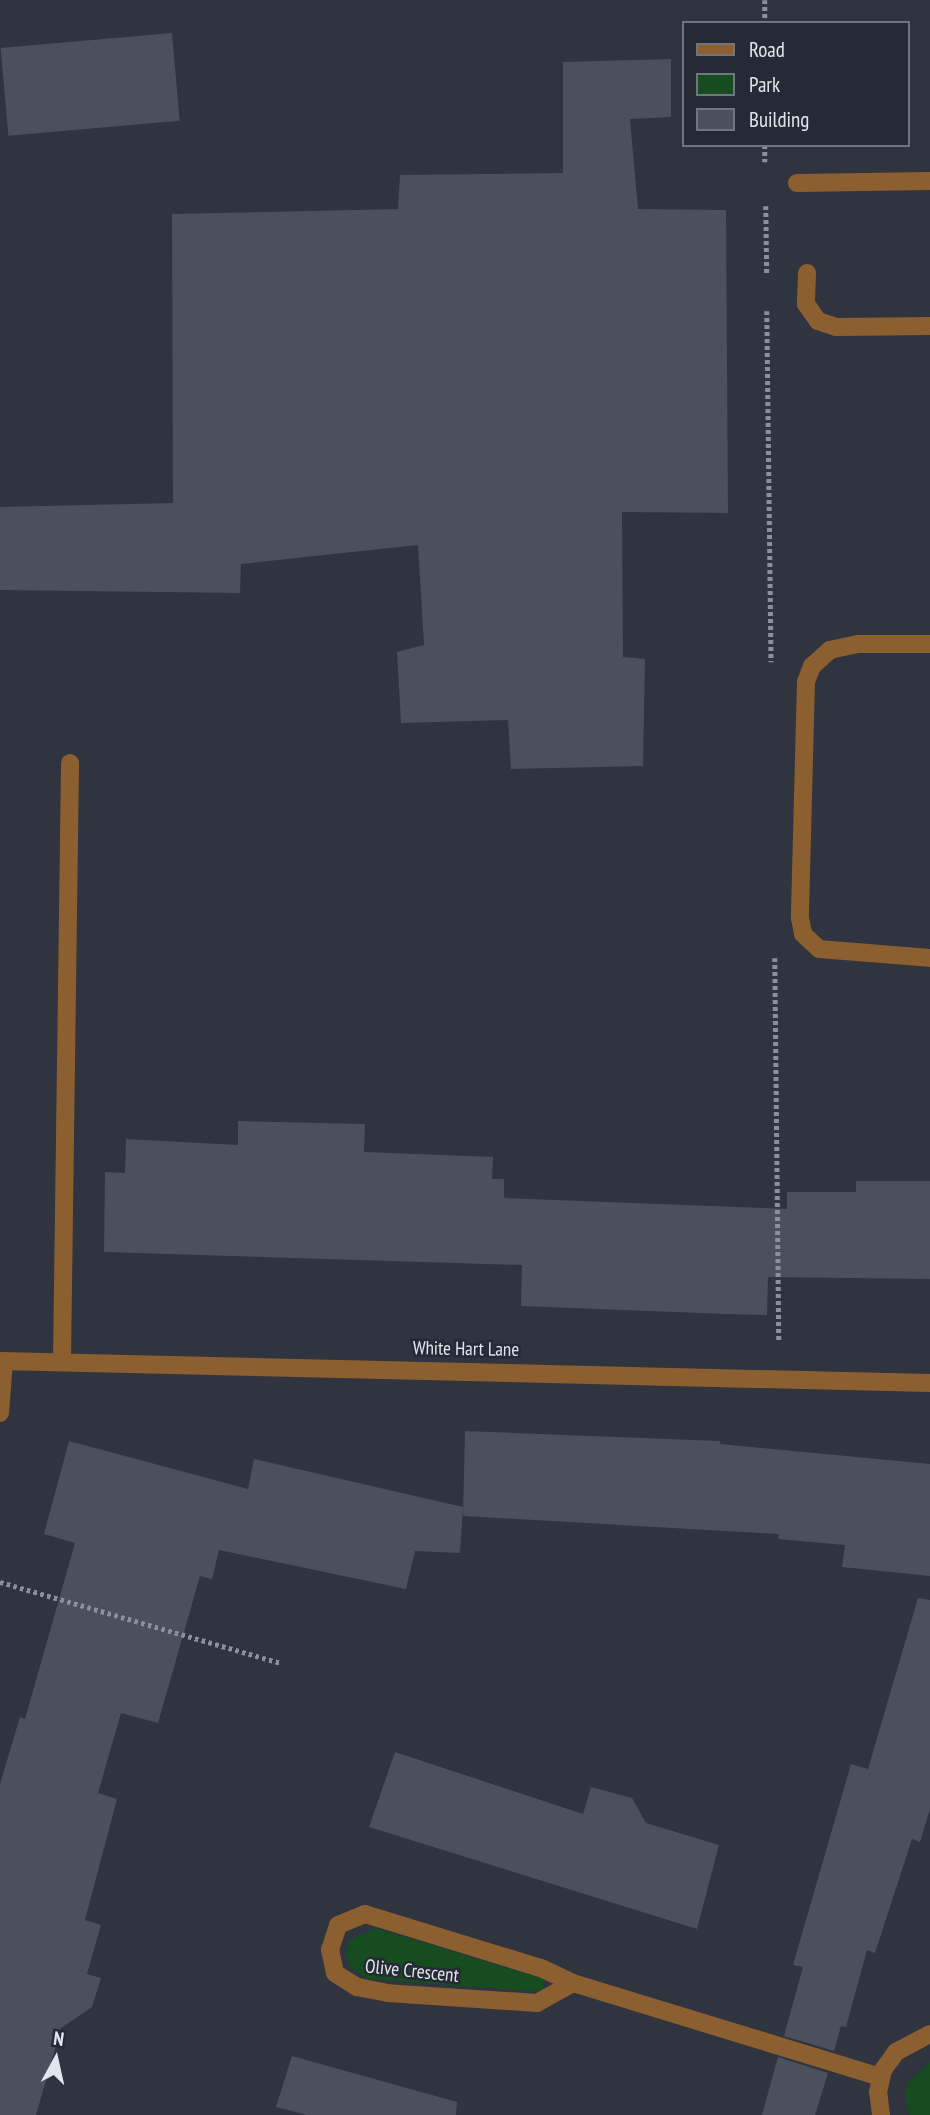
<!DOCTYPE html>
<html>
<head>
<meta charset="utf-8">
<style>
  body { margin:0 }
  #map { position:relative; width:930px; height:2115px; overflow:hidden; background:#2f343f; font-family:"PT Sans Narrow",sans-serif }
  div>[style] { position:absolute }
  .green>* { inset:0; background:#164c1f }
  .building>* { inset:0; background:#4b505c; transform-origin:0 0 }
  .path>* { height:4.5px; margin-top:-2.25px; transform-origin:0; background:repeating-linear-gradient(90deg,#8c909a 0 3.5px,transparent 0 7px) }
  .minor>* { height:18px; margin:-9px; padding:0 9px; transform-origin:9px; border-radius:9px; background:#8c5f31 }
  span { translate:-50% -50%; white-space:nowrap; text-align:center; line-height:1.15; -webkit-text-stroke:5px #252a35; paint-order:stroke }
  .street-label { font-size:19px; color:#e2e5ed }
  .legend { position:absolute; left:682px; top:21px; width:228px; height:126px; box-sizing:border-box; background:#252a35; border:2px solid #71757f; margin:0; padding:9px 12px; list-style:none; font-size:21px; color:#e2e5ed }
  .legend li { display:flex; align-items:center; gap:14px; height:35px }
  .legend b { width:35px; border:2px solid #71757f }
  .north { position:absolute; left:21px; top:2024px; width:70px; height:70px; -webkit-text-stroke:5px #252a35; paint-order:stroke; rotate:8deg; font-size:19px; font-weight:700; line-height:28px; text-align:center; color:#e2e5ed }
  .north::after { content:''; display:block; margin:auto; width:24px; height:32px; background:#e2e5ed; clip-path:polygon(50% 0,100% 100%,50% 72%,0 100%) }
</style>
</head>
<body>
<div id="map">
  <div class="green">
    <div style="clip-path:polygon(375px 1928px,544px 1979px,542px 1992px,367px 1979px,350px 1967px,346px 1956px,348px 1941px)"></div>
    <div style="clip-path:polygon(930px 2062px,930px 2115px,909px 2115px,905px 2094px,908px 2083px)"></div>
  </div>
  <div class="building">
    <div style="left:172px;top:33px;width:88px;height:172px;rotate:85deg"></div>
    <div style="clip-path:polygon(671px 59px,671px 117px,630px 119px,638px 209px,726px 210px,728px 513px,622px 512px,623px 657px,645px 659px,643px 766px,511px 769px,508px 720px,401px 723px,397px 652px,424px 645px,418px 545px,241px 564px,240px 593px,0 590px,0 507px,173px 503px,172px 214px,398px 209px,400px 175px,563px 173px,563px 62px)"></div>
    <div style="clip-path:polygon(238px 1121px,365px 1124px,364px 1152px,493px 1157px,492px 1179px,504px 1179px,504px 1198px,787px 1209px,787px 1192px,856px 1192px,856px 1181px,930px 1181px,930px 1279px,768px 1277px,767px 1315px,726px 1314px,521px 1306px,522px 1265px,104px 1252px,105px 1172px,125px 1173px,126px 1139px,238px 1145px)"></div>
    <div style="clip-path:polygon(465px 1431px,720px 1441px,720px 1444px,930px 1464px,930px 1576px,842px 1567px,845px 1545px,778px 1539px,779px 1534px,463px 1516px)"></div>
    <div style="clip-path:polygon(69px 1441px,248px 1489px,254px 1459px,463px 1507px,460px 1553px,415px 1551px,406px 1589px,219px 1550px,212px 1579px,200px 1576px,158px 1723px,121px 1713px,98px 1793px,117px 1799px,85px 1920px,101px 1925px,87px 1974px,101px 1978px,92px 2007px,61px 2028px,36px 2115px,0 2115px,0 1784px,20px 1717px,25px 1719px,75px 1543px,44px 1534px)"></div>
    <div style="clip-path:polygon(918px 1598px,930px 1600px,930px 1809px,920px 1842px,912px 1839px,875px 1953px,867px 1950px,846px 2027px,841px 2026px,834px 2051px,784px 2036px,803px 1967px,793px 1965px,851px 1764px,868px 1769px)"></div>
    <div style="clip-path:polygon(395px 1752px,583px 1814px,591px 1787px,632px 1798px,646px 1823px,719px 1845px,697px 1929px,369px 1827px)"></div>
    <div style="clip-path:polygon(292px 2056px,457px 2102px,456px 2115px,307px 2115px,276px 2107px)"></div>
    <div style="clip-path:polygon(778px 2057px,828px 2073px,815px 2115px,762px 2115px)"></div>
  </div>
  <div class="path">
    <div style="left:765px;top:0;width:23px;rotate:90deg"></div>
    <div style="left:765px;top:145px;width:17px;rotate:90deg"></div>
    <div style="left:766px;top:206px;width:68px;rotate:89.2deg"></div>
    <div style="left:767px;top:311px;width:351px;rotate:89.3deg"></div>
    <div style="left:775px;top:958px;width:383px;rotate:89.4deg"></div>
    <div style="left:0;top:1582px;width:292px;rotate:16.1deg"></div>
  </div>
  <div class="minor">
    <div style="left:797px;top:183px;width:133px;rotate:-0.9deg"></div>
    <div style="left:807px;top:273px;width:31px;rotate:92deg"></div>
    <div style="left:806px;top:304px;width:21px;rotate:55deg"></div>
    <div style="left:818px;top:321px;width:19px;rotate:18deg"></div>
    <div style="left:836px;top:327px;width:94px;rotate:-0.6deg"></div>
    <div style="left:930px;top:644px;width:72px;rotate:180deg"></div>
    <div style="left:858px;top:644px;width:29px;rotate:168deg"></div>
    <div style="left:830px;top:650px;width:24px;rotate:138deg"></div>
    <div style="left:812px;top:666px;width:17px;rotate:111deg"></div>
    <div style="left:806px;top:682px;width:236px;rotate:91.5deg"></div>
    <div style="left:800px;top:918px;width:16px;rotate:79deg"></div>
    <div style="left:803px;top:934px;width:22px;rotate:43deg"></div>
    <div style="left:819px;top:949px;width:111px;rotate:4.6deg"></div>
    <div style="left:62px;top:1360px;width:597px;rotate:-89.23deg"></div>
    <div style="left:0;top:1361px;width:930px;rotate:1.36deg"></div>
    <div style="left:0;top:1413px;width:52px;rotate:-85.6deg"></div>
    <div style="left:573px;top:1983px;width:41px;rotate:150.9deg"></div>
    <div style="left:537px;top:2003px;width:149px;rotate:-176.2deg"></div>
    <div style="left:388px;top:1993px;width:32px;rotate:-169deg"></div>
    <div style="left:357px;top:1987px;width:26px;rotate:-148deg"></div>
    <div style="left:335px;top:1973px;width:24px;rotate:-102deg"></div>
    <div style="left:330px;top:1950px;width:26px;rotate:-72deg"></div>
    <div style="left:338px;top:1925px;width:29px;rotate:-22deg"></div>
    <div style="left:365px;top:1914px;width:184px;rotate:17.1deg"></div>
    <div style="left:541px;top:1968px;width:35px;rotate:25deg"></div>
    <div style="left:573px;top:1983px;width:322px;rotate:17deg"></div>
    <div style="left:881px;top:2115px;width:23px;rotate:-97deg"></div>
    <div style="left:878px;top:2092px;width:23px;rotate:-77deg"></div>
    <div style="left:883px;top:2070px;width:22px;rotate:-54deg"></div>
    <div style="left:896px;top:2052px;width:38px;rotate:-28deg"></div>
  </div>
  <div class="street-label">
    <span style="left:466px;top:1349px;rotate:1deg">White Hart Lane</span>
    <span style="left:412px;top:1971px;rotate:6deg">Olive Crescent</span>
  </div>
  <ul class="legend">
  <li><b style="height:9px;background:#8c5f31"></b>Road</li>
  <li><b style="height:19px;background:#164c1f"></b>Park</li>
  <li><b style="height:19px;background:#4b505c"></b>Building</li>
  </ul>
  <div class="north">N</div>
</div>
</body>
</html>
